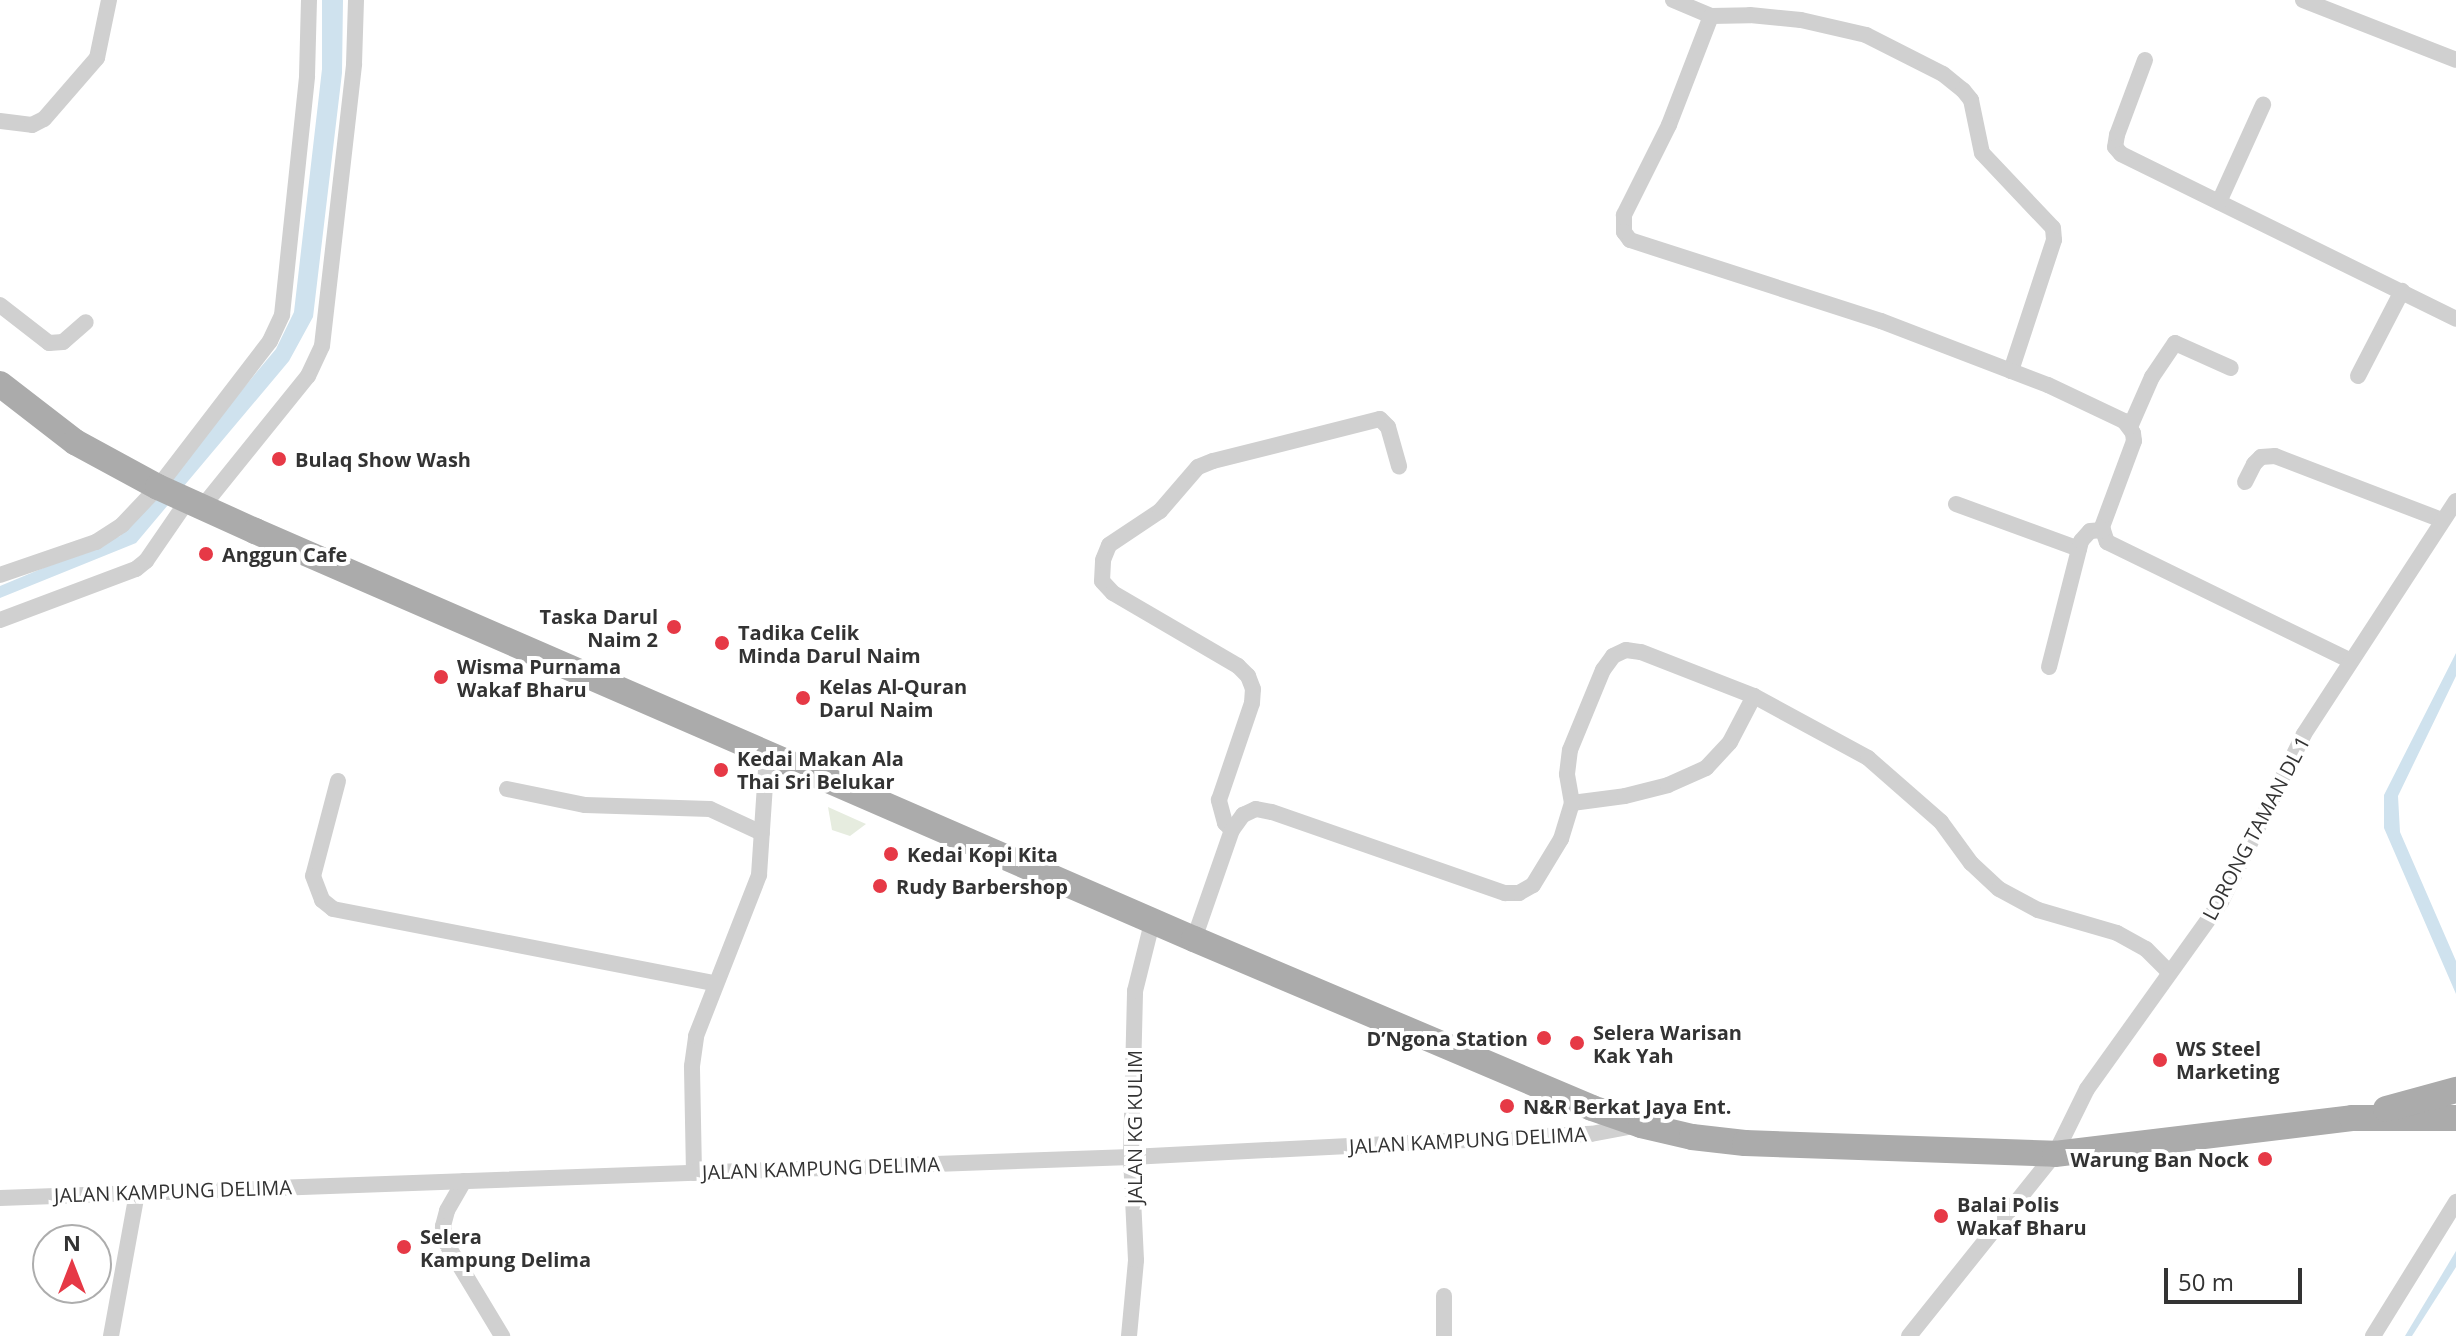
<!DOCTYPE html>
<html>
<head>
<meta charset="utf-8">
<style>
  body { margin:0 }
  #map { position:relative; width:2456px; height:1336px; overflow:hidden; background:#fff; font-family:"Open Sans",sans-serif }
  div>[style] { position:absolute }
  .green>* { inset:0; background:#e6ecdf }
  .water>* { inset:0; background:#cfe2ee }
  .street>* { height:16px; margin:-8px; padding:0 8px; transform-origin:8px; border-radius:8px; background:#d0d0d0 }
  .primary>* { height:26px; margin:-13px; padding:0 13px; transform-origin:13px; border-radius:13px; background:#ababab }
  .dots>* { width:22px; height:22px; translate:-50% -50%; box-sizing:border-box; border:4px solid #fff; border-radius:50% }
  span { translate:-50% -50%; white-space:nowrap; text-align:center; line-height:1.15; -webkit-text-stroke:8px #fff; paint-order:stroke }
  .poi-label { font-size:20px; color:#333; font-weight:700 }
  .left { translate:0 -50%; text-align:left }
  .right { translate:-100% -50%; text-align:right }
  .street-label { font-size:20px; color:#333 }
  .north { position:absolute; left:32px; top:1224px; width:80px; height:80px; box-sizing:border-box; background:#fff; border:2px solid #adadad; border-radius:50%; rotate:0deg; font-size:22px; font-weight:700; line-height:32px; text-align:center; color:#333 }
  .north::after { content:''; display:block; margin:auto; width:28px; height:36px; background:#e63946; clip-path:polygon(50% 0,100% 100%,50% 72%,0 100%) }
  .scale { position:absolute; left:2164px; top:1268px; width:138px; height:36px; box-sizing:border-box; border:4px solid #333; border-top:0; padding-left:10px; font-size:24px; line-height:28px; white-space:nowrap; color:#333; -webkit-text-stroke:6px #fff; paint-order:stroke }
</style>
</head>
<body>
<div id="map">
  <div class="green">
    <div style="clip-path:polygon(828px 807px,866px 824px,850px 836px,832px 830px)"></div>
  </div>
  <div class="water">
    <div style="clip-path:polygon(322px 0,343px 0,342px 73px,313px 317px,289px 361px,136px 543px,0 598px,0 586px,120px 536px,276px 349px,294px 312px,322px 69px)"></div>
    <div style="clip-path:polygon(2456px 653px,2456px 676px,2398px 796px,2400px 832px,2456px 961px,2456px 994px,2384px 828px,2384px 795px)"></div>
    <div style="clip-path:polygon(2456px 1251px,2456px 1267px,2412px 1336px,2405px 1336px)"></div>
  </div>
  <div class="street">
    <div style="left:1673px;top:0;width:41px;rotate:22.8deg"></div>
    <div style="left:1711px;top:16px;width:39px;rotate:-1deg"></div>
    <div style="left:1750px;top:15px;width:51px;rotate:5.6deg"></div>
    <div style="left:1801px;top:20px;width:67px;rotate:13deg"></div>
    <div style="left:1866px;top:35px;width:86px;rotate:26.9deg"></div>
    <div style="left:1943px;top:74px;width:26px;rotate:39deg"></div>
    <div style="left:1963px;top:90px;width:13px;rotate:51deg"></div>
    <div style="left:1971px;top:100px;width:54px;rotate:78.3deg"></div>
    <div style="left:1982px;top:153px;width:103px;rotate:46.6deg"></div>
    <div style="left:2053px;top:228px;width:12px;rotate:85deg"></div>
    <div style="left:2054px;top:240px;width:138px;rotate:108.2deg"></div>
    <div style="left:2303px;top:0;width:164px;rotate:21.4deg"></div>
    <div style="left:1711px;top:16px;width:117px;rotate:111.1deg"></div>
    <div style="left:1669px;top:125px;width:101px;rotate:116.6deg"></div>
    <div style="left:1624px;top:215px;width:17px;rotate:90deg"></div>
    <div style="left:1624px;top:232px;width:10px;rotate:53deg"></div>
    <div style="left:1630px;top:240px;width:264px;rotate:17.9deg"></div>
    <div style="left:1881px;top:321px;width:179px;rotate:21deg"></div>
    <div style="left:2048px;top:385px;width:84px;rotate:25.3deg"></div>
    <div style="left:2124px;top:421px;width:15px;rotate:53deg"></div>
    <div style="left:2133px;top:433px;width:8px;rotate:83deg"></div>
    <div style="left:2134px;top:441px;width:92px;rotate:110.4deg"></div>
    <div style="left:2102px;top:527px;width:16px;rotate:72deg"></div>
    <div style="left:2107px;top:542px;width:271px;rotate:26deg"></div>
    <div style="left:2145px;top:60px;width:80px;rotate:110.5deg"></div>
    <div style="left:2117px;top:135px;width:12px;rotate:99deg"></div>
    <div style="left:2115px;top:147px;width:9px;rotate:49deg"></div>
    <div style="left:2121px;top:154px;width:373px;rotate:26.2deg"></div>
    <div style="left:0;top:121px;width:32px;rotate:7deg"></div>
    <div style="left:32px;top:125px;width:13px;rotate:-27deg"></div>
    <div style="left:44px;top:119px;width:81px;rotate:-49deg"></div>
    <div style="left:97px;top:58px;width:59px;rotate:-78.3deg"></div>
    <div style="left:2219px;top:202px;width:107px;rotate:-65.6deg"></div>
    <div style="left:0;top:305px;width:62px;rotate:37.8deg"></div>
    <div style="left:49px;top:343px;width:14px;rotate:-4deg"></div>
    <div style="left:63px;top:342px;width:30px;rotate:-41deg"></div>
    <div style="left:2358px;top:376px;width:96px;rotate:-62.6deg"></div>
    <div style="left:2130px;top:427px;width:55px;rotate:-66.3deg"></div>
    <div style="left:2152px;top:377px;width:41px;rotate:-55.9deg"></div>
    <div style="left:2175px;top:343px;width:61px;rotate:24.1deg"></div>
    <div style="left:2245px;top:482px;width:20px;rotate:-63deg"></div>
    <div style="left:2254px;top:464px;width:10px;rotate:-45deg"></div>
    <div style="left:2261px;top:457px;width:14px;rotate:-4deg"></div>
    <div style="left:2275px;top:456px;width:179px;rotate:21deg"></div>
    <div style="left:1956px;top:504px;width:131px;rotate:20.1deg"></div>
    <div style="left:203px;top:506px;width:167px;rotate:-51.1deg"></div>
    <div style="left:308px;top:376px;width:33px;rotate:-65deg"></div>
    <div style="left:322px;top:346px;width:284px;rotate:-83.5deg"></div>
    <div style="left:354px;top:64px;width:64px;rotate:-88.2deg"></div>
    <div style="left:0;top:575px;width:102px;rotate:-19deg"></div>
    <div style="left:96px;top:542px;width:31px;rotate:-33deg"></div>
    <div style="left:122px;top:525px;width:52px;rotate:-46.5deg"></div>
    <div style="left:158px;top:487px;width:184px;rotate:-52.5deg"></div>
    <div style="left:270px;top:341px;width:29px;rotate:-65deg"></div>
    <div style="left:282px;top:315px;width:240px;rotate:-84deg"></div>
    <div style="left:307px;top:76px;width:76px;rotate:-88.5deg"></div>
    <div style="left:0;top:620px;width:145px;rotate:-20.6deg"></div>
    <div style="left:136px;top:569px;width:13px;rotate:-39deg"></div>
    <div style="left:146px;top:561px;width:74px;rotate:-55.5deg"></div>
    <div style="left:2049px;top:667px;width:130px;rotate:-75.7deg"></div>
    <div style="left:2081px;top:541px;width:13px;rotate:-48deg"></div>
    <div style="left:2090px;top:531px;width:13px;rotate:-4deg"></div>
    <div style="left:338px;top:781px;width:98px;rotate:104.7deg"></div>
    <div style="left:313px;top:876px;width:26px;rotate:69deg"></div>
    <div style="left:322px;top:900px;width:14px;rotate:39deg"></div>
    <div style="left:333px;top:909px;width:388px;rotate:11deg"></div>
    <div style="left:507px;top:789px;width:80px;rotate:11.6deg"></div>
    <div style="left:585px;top:805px;width:125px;rotate:1.8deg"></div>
    <div style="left:710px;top:809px;width:57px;rotate:24.8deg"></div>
    <div style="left:1572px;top:803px;width:53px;rotate:-7.5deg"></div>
    <div style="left:1625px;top:796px;width:44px;rotate:-14.3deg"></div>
    <div style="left:1668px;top:785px;width:42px;rotate:-24.1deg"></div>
    <div style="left:1706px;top:768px;width:35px;rotate:-47deg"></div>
    <div style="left:1730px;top:742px;width:52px;rotate:-62.4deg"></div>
    <div style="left:1232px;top:830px;width:10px;rotate:-135deg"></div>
    <div style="left:1225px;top:823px;width:24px;rotate:-105deg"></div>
    <div style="left:1219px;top:800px;width:102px;rotate:-71.2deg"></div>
    <div style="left:1252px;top:703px;width:14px;rotate:-86deg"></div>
    <div style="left:1253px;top:689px;width:14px;rotate:-111deg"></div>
    <div style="left:1248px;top:676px;width:14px;rotate:-135deg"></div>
    <div style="left:1238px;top:666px;width:145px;rotate:-149.7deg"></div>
    <div style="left:1113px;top:593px;width:16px;rotate:-133deg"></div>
    <div style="left:1102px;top:581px;width:21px;rotate:-87deg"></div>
    <div style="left:1103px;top:560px;width:16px;rotate:-68deg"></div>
    <div style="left:1109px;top:545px;width:61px;rotate:-33.7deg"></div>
    <div style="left:1160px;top:511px;width:58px;rotate:-49.2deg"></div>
    <div style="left:1198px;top:467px;width:16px;rotate:-22deg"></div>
    <div style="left:1213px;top:461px;width:172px;rotate:-14.1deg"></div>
    <div style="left:1380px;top:419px;width:11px;rotate:45deg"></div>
    <div style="left:1388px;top:427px;width:41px;rotate:74.2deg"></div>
    <div style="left:1194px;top:939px;width:115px;rotate:-70.8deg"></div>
    <div style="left:1232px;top:830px;width:19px;rotate:-54deg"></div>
    <div style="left:1243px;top:815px;width:14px;rotate:-25deg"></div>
    <div style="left:1256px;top:809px;width:16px;rotate:11deg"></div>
    <div style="left:1272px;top:812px;width:247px;rotate:19.2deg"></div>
    <div style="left:1505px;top:893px;width:14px"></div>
    <div style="left:1519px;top:893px;width:16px;rotate:-30deg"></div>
    <div style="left:1533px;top:885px;width:54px;rotate:-58.7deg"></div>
    <div style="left:1561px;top:839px;width:38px;rotate:-73deg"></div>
    <div style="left:1572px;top:803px;width:29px;rotate:-100deg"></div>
    <div style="left:1567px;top:774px;width:24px;rotate:-83deg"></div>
    <div style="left:1570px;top:750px;width:87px;rotate:-67.6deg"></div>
    <div style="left:1603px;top:670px;width:17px;rotate:-54deg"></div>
    <div style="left:1613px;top:656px;width:14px;rotate:-25deg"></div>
    <div style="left:1626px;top:650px;width:15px;rotate:8deg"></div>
    <div style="left:1641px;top:652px;width:121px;rotate:21.3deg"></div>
    <div style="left:1754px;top:696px;width:130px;rotate:28.5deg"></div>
    <div style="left:1868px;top:758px;width:97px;rotate:41.2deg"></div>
    <div style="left:1941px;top:822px;width:51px;rotate:53.8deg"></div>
    <div style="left:1971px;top:863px;width:38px;rotate:43deg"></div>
    <div style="left:1999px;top:889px;width:44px;rotate:28.3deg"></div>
    <div style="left:2038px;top:910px;width:82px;rotate:16.2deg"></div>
    <div style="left:2117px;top:933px;width:33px;rotate:29deg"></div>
    <div style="left:2146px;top:949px;width:33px;rotate:45deg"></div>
    <div style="left:694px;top:1173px;width:107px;rotate:-91.1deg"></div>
    <div style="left:692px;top:1066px;width:30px;rotate:-82deg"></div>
    <div style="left:696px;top:1036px;width:173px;rotate:-68.6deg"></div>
    <div style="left:759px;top:875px;width:121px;rotate:-86.2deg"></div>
    <div style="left:464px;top:1181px;width:34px;rotate:120deg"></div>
    <div style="left:447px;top:1211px;width:16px;rotate:105deg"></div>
    <div style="left:443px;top:1226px;width:17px;rotate:80deg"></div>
    <div style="left:446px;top:1243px;width:109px;rotate:58.9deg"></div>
    <div style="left:0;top:1198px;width:1132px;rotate:-2.08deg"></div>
    <div style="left:1131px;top:1157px;width:461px;rotate:-2.9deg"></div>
    <div style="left:1591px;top:1134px;width:49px;rotate:-10.6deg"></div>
    <div style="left:111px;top:1336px;width:145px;rotate:-79.7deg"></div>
    <div style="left:1129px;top:1336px;width:76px;rotate:-84.7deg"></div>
    <div style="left:1136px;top:1260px;width:103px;rotate:-92.8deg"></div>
    <div style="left:1131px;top:1157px;width:166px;rotate:-88.6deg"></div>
    <div style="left:1135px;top:991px;width:74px;rotate:-76deg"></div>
    <div style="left:1444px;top:1336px;width:40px;rotate:-90deg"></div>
    <div style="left:1909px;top:1336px;width:233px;rotate:-51.3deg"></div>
    <div style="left:2055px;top:1154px;width:72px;rotate:-63.8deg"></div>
    <div style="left:2087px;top:1089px;width:230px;rotate:-54.4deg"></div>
    <div style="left:2221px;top:902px;width:187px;rotate:-63.7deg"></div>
    <div style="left:2304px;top:734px;width:278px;rotate:-56.9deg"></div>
    <div style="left:2373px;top:1336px;width:158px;rotate:-58.2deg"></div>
  </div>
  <div class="primary">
    <div style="left:0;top:384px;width:95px;rotate:37.7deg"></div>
    <div style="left:75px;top:442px;width:94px;rotate:28.5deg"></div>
    <div style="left:158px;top:487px;width:107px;rotate:24.4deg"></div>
    <div style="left:255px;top:531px;width:1024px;rotate:23.49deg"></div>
    <div style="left:1194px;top:939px;width:432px;rotate:23deg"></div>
    <div style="left:1592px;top:1108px;width:52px;rotate:19.1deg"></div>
    <div style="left:1641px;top:1125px;width:52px;rotate:13.2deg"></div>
    <div style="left:1692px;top:1137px;width:53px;rotate:6.5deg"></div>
    <div style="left:1745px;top:1143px;width:310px;rotate:2deg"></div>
    <div style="left:2055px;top:1154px;width:299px;rotate:-6.9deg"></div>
    <div style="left:2352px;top:1118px;width:104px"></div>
    <div style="left:2386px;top:1109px;width:73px;rotate:-15.2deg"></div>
  </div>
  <div class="dots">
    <div style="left:279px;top:459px;background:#e63946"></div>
    <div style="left:206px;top:554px;background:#e63946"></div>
    <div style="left:674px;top:627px;background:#e63946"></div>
    <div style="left:722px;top:643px;background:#e63946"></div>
    <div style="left:441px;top:677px;background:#e63946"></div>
    <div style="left:803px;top:698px;background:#e63946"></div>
    <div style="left:721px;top:770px;background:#e63946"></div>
    <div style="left:891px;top:854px;background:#e63946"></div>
    <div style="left:880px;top:886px;background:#e63946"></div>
    <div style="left:1544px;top:1038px;background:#e63946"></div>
    <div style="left:1577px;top:1043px;background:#e63946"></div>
    <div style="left:2160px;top:1060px;background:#e63946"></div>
    <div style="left:1507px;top:1106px;background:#e63946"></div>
    <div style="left:2265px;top:1159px;background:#e63946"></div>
    <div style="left:1941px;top:1216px;background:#e63946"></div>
    <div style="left:404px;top:1247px;background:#e63946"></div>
  </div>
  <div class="poi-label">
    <span class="left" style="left:295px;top:459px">Bulaq Show Wash</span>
    <span class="left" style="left:222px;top:554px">Anggun Cafe</span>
    <span class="right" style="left:658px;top:628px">Taska Darul<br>Naim 2</span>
    <span class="left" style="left:738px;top:644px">Tadika Celik<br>Minda Darul Naim</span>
    <span class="left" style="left:457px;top:678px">Wisma Purnama<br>Wakaf Bharu</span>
    <span class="left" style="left:819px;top:698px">Kelas Al-Quran<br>Darul Naim</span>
    <span class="left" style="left:737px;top:770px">Kedai Makan Ala<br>Thai Sri Belukar</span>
    <span class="left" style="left:907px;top:854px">Kedai Kopi Kita</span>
    <span class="left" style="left:896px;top:886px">Rudy Barbershop</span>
    <span class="left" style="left:1593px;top:1044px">Selera Warisan<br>Kak Yah</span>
    <span class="right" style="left:1528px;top:1038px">D’Ngona Station</span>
    <span class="left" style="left:2176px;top:1060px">WS Steel<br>Marketing</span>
    <span class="left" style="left:1523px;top:1106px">N&amp;R Berkat Jaya Ent.</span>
    <span class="right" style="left:2249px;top:1159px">Warung Ban Nock</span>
    <span class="left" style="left:1957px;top:1216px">Balai Polis<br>Wakaf Bharu</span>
    <span class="left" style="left:420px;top:1248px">Selera<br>Kampung Delima</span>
  </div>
  <div class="street-label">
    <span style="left:2256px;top:828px;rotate:-62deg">LORONG TAMAN DL 1</span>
    <span style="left:1134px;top:1127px;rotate:-90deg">JALAN KG KULIM</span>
    <span style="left:1468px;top:1140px;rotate:-3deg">JALAN KAMPUNG DELIMA</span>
    <span style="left:821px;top:1168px;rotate:-2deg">JALAN KAMPUNG DELIMA</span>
    <span style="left:173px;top:1191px;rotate:-2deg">JALAN KAMPUNG DELIMA</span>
  </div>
  <div class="north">N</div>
  <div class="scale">50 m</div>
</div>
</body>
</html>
